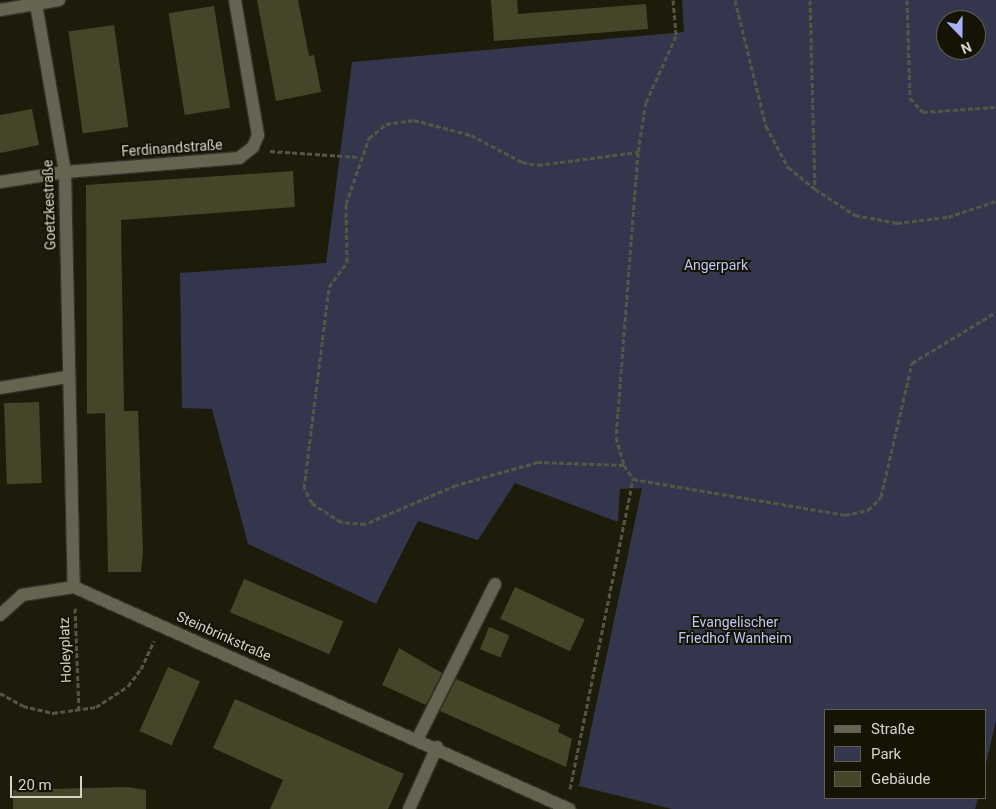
<!DOCTYPE html>
<html>
<head>
<meta charset="utf-8">
<style>
  body { margin:0 }
  #map { position:relative; width:996px; height:809px; overflow:hidden; background:#1d1c0b; font-family:Roboto,sans-serif }
  div>[style] { position:absolute }
  .green>* { inset:0; background:#34364e }
  .building>* { inset:0; background:#46452a; transform-origin:0 0 }
  .path>* { height:3px; margin-top:-1.5px; transform-origin:0; background:repeating-linear-gradient(90deg,#565646 0 5px,transparent 0 7.5px) }
  .roads { filter:drop-shadow(1px 0 #35342c) drop-shadow(-1px 0 #35342c) drop-shadow(0 1px #35342c) drop-shadow(0 -1px #35342c) }
  .lane>* { height:12px; margin:-6px; padding:0 6px; transform-origin:6px; border-radius:6px; background:#656450 }
  .street>* { height:12px; margin:-6px; padding:0 6px; transform-origin:6px; border-radius:6px; background:#656450 }
  span { translate:-50% -50%; white-space:nowrap; text-align:center; line-height:1.15; -webkit-text-stroke:4px #141304; paint-order:stroke }
  .street-label { font-size:14px; color:#d3d3c8 }
  .park-label { font-size:14px; color:#bfc6f9 }
  .legend { position:absolute; left:824px; top:709px; width:162px; height:90px; box-sizing:border-box; background:#141304; border:1px solid #606052; margin:0; padding:6px 9px; list-style:none; font-size:15px; color:#d3d3c8 }
  .legend li { display:flex; align-items:center; gap:10px; height:25px }
  .legend b { width:25px; border:1px solid #606052 }
  .north { position:absolute; left:936px; top:10px; width:50px; height:50px; box-sizing:border-box; background:#141304; border:1px solid #606052; border-radius:50%; rotate:158deg; font-size:14px; font-weight:700; line-height:20px; text-align:center; color:#d3d3c8 }
  .north::after { content:''; display:block; margin:auto; width:18px; height:22px; background:#a8b0fc; clip-path:polygon(50% 0,100% 100%,50% 72%,0 100%) }
  .scale { position:absolute; left:10px; top:776px; width:72px; height:22px; box-sizing:border-box; border:2px solid #d3d3c8; border-top:0; padding-left:6px; font-size:15px; line-height:18px; white-space:nowrap; color:#d3d3c8; -webkit-text-stroke:4px #141304; paint-order:stroke }
</style>
</head>
<body>
<div id="map">
  <div class="green">
    <div style="clip-path:polygon(evenodd,682px 0,996px 0,996px 721px,985px 768px,985px 710px,825px 710px,825px 798px,978px 798px,975px 809px,672px 809px,579px 786px,642px 488px,620px 489px,618px 522px,515px 483px,478px 540px,418px 521px,376px 604px,248px 544px,212px 409px,182px 408px,180px 273px,326px 263px,352px 62px,684px 32px,682px 0,946px 20px,976px 20px,976px 50px,946px 50px,946px 20px)"></div>
  </div>
  <div class="building">
    <div style="clip-path:polygon(257px 0,298px 0,309px 56px,314px 55px,321px 92px,276px 101px)"></div>
    <div style="clip-path:polygon(491px 0,517px 0,518px 14px,646px 4px,648px 29px,494px 41px)"></div>
    <div style="left:214px;top:6px;width:103px;height:46px;rotate:81deg"></div>
    <div style="left:114px;top:25px;width:103px;height:46px;rotate:82deg"></div>
    <div style="clip-path:polygon(32px 109px,39px 145px,0 153px,0 115px)"></div>
    <div style="clip-path:polygon(293px 171px,295px 207px,121px 220px,124px 411px,138px 411px,143px 551px,141px 572px,108px 572px,105px 413px,87px 414px,86px 185px)"></div>
    <div style="left:39px;top:402px;width:81px;height:35px;rotate:88deg"></div>
    <div style="left:244px;top:579px;width:108px;height:36px;rotate:23deg"></div>
    <div style="left:515px;top:587px;width:77px;height:35px;rotate:25deg"></div>
    <div style="left:489px;top:627px;width:22px;height:24px;rotate:22deg"></div>
    <div style="clip-path:polygon(399px 648px,442px 673px,426px 705px,382px 685px)"></div>
    <div style="left:168px;top:667px;width:35px;height:70px;rotate:24deg"></div>
    <div style="clip-path:polygon(456px 679px,560px 725px,558px 732px,572px 739px,566px 767px,440px 711px)"></div>
    <div style="clip-path:polygon(235px 699px,404px 774px,388px 809px,270px 809px,283px 780px,213px 748px)"></div>
    <div style="clip-path:polygon(128px 787px,146px 790px,146px 809px,13px 809px,13px 790px)"></div>
  </div>
  <div class="path">
    <div style="left:673px;top:0;width:36px;rotate:85deg"></div>
    <div style="left:676px;top:36px;width:72px;rotate:114.4deg"></div>
    <div style="left:646px;top:102px;width:51px;rotate:99.1deg"></div>
    <div style="left:638px;top:152px;width:286px;rotate:94.4deg"></div>
    <div style="left:616px;top:437px;width:29px;rotate:74deg"></div>
    <div style="left:624px;top:465px;width:17px;rotate:57deg"></div>
    <div style="left:633px;top:479px;width:215px;rotate:9.6deg"></div>
    <div style="left:845px;top:515px;width:24px;rotate:-12deg"></div>
    <div style="left:868px;top:510px;width:18px;rotate:-45deg"></div>
    <div style="left:881px;top:497px;width:138px;rotate:-77deg"></div>
    <div style="left:912px;top:363px;width:98px;rotate:-31.3deg"></div>
    <div style="left:735px;top:0;width:130px;rotate:76.2deg"></div>
    <div style="left:766px;top:126px;width:47px;rotate:61.8deg"></div>
    <div style="left:788px;top:167px;width:35px;rotate:39deg"></div>
    <div style="left:815px;top:189px;width:48px;rotate:33deg"></div>
    <div style="left:855px;top:215px;width:43px;rotate:10.8deg"></div>
    <div style="left:897px;top:223px;width:51px;rotate:-6.7deg"></div>
    <div style="left:948px;top:217px;width:51px;rotate:-18.4deg"></div>
    <div style="left:810px;top:0;width:189px;rotate:88.5deg"></div>
    <div style="left:907px;top:0;width:98px;rotate:88.2deg"></div>
    <div style="left:910px;top:98px;width:19px;rotate:47deg"></div>
    <div style="left:923px;top:112px;width:73px;rotate:-3.9deg"></div>
    <div style="left:270px;top:151px;width:89px;rotate:3.9deg"></div>
    <div style="left:624px;top:465px;width:86px;rotate:-178deg"></div>
    <div style="left:538px;top:462px;width:85px;rotate:164.3deg"></div>
    <div style="left:456px;top:485px;width:99px;rotate:156.8deg"></div>
    <div style="left:365px;top:524px;width:24px;rotate:-175deg"></div>
    <div style="left:341px;top:522px;width:35px;rotate:-147deg"></div>
    <div style="left:312px;top:503px;width:17px;rotate:-118deg"></div>
    <div style="left:304px;top:488px;width:203px;rotate:-82.9deg"></div>
    <div style="left:329px;top:287px;width:31px;rotate:-54deg"></div>
    <div style="left:347px;top:262px;width:58px;rotate:-91deg"></div>
    <div style="left:346px;top:204px;width:70px;rotate:-70.8deg"></div>
    <div style="left:369px;top:138px;width:22px;rotate:-39deg"></div>
    <div style="left:386px;top:124px;width:28px;rotate:-8deg"></div>
    <div style="left:414px;top:120px;width:59px;rotate:14.7deg"></div>
    <div style="left:471px;top:135px;width:58px;rotate:27.9deg"></div>
    <div style="left:522px;top:162px;width:16px;rotate:11deg"></div>
    <div style="left:538px;top:165px;width:101px;rotate:-7.4deg"></div>
    <div style="left:75px;top:608px;width:104px;rotate:87.8deg"></div>
    <div style="left:0;top:693px;width:26px;rotate:29deg"></div>
    <div style="left:23px;top:706px;width:31px;rotate:13deg"></div>
    <div style="left:53px;top:713px;width:43px;rotate:-7.9deg"></div>
    <div style="left:96px;top:707px;width:38px;rotate:-33deg"></div>
    <div style="left:128px;top:686px;width:21px;rotate:-53deg"></div>
    <div style="left:141px;top:669px;width:31px;rotate:-65deg"></div>
    <div style="left:570px;top:789px;width:316px;rotate:-78.5deg"></div>
  </div>
  <div class="roads">
    <div class="lane">
      <div style="left:418px;top:738px;width:172px;rotate:-63.4deg"></div>
      <div style="left:409px;top:809px;width:68px;rotate:-65.7deg"></div>
    </div>
    <div class="street">
      <div style="left:36px;top:4px;width:170px;rotate:80.2deg"></div>
      <div style="left:65px;top:172px;width:415px;rotate:88.8deg"></div>
      <div style="left:0;top:10px;width:60px;rotate:-9.6deg"></div>
      <div style="left:0;top:182px;width:66px;rotate:-8.7deg"></div>
      <div style="left:65px;top:172px;width:175px;rotate:-4.6deg"></div>
      <div style="left:239px;top:158px;width:18px;rotate:-38deg"></div>
      <div style="left:253px;top:147px;width:13px;rotate:-67deg"></div>
      <div style="left:258px;top:135px;width:137px;rotate:-99.7deg"></div>
      <div style="left:0;top:388px;width:68px;rotate:-9.3deg"></div>
      <div style="left:0;top:615px;width:30px;rotate:-42deg"></div>
      <div style="left:22px;top:595px;width:53px;rotate:-8.7deg"></div>
      <div style="left:74px;top:587px;width:543px;rotate:24.16deg"></div>
    </div>
  </div>
  <div class="street-label">
    <span style="left:172px;top:148px;rotate:-4deg">Ferdinandstraße</span>
    <span style="left:49px;top:205px;rotate:-92deg">Goetzkestraße</span>
    <span style="left:224px;top:636px;rotate:24deg">Steinbrinkstraße</span>
    <span style="left:65px;top:650px;rotate:-92deg">Holeyplatz</span>
  </div>
  <div class="park-label">
    <span style="left:716px;top:265px">Angerpark</span>
    <span style="left:735px;top:630px">Evangelischer<br>Friedhof Wanheim</span>
  </div>
  <ul class="legend">
  <li><b style="height:6px;background:#656450"></b>Straße</li>
  <li><b style="height:14px;background:#34364e"></b>Park</li>
  <li><b style="height:14px;background:#46452a"></b>Gebäude</li>
  </ul>
  <div class="north">N</div>
  <div class="scale">20 m</div>
</div>
</body>
</html>
